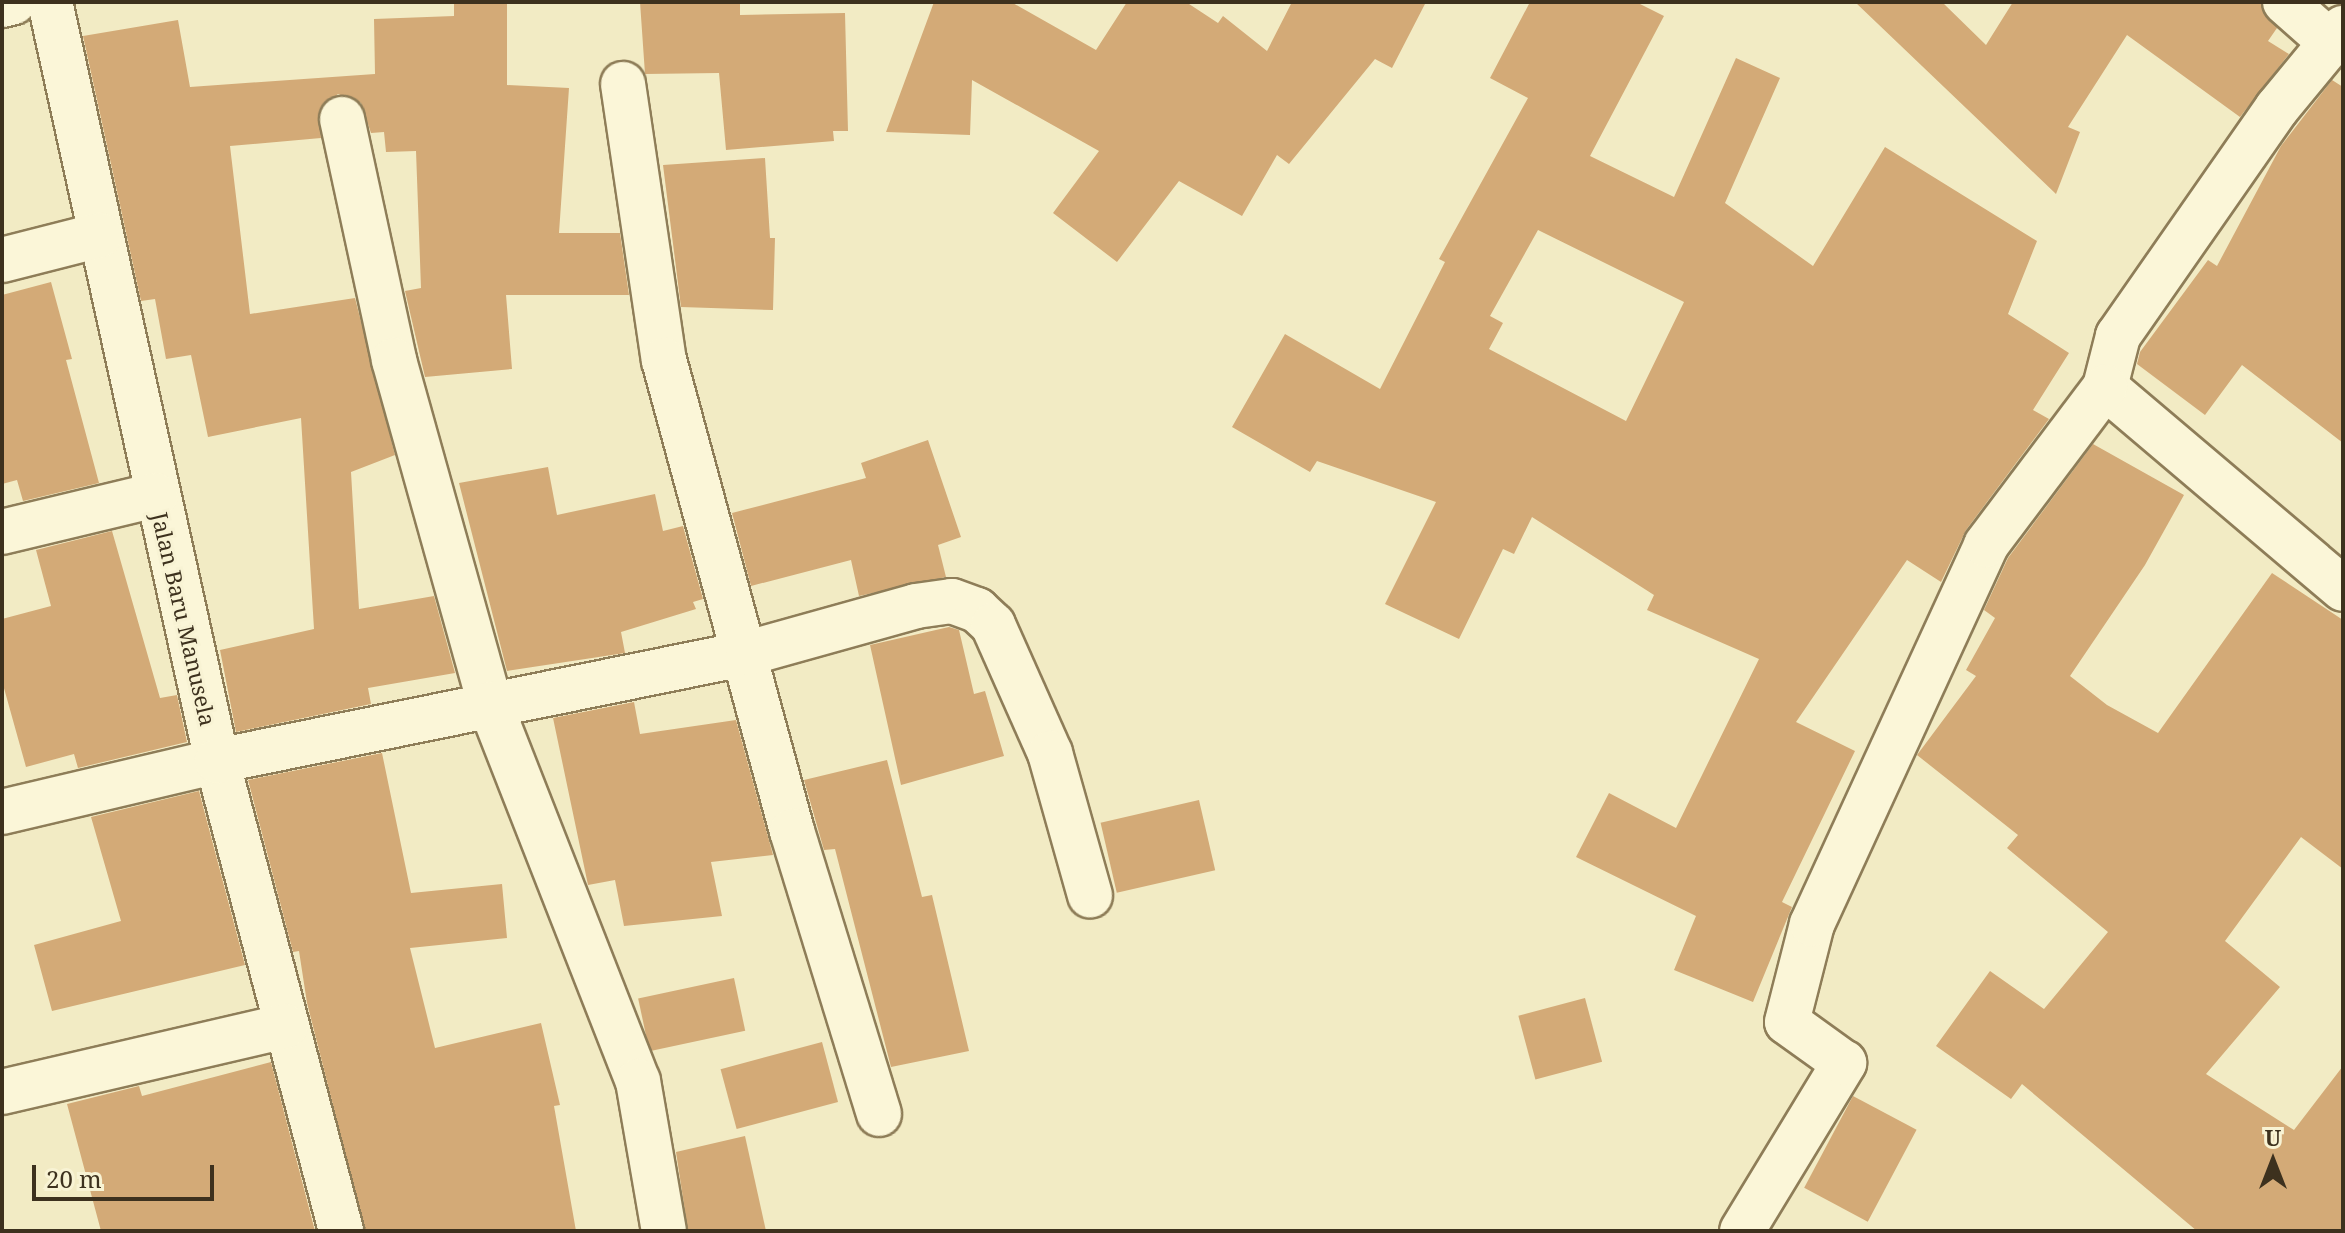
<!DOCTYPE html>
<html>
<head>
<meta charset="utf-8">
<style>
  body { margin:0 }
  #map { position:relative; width:2345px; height:1233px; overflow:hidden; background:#f2ebc4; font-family:"Noto Serif",serif }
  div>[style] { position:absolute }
  .building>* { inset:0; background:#d3aa77; transform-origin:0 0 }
  .roads { filter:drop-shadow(2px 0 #8e7d58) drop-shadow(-2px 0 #8e7d58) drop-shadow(0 2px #8e7d58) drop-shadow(0 -2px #8e7d58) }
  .minor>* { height:44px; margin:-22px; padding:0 22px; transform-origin:22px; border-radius:22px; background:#fbf6d8 }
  span { translate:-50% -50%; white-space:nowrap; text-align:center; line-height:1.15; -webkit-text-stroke:6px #f8f3d4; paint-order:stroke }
  .street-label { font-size:22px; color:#3d311e }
  .frame { position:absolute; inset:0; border:4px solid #3d311e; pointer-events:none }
  .north { position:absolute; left:2233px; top:1121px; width:80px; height:80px; -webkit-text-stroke:6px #f8f3d4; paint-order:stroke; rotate:0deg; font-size:22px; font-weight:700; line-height:32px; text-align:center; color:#3d311e }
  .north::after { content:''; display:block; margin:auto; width:28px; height:36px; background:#3d311e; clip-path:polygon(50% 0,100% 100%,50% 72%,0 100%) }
  .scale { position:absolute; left:32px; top:1165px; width:182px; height:36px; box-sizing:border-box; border:4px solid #3d311e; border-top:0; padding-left:10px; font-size:24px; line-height:28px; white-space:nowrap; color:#3d311e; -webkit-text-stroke:6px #f8f3d4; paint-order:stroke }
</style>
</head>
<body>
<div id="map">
  <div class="building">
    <div style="clip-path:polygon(454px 2px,507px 2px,507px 85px,569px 88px,559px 233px,620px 233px,629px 295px,506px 295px,512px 369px,425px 377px,405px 291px,421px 288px,416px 151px,386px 152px,384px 132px,371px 133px,361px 103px,338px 94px,319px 111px,321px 138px,230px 146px,250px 314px,355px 298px,395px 455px,351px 472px,359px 609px,434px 596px,455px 673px,368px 688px,371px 704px,236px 732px,220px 650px,314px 629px,301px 418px,208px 437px,191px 355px,166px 359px,155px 299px,141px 301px,83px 36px,178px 20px,190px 87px,375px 74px,374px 19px,454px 16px)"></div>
    <div style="clip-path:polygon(640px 2px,740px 2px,740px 15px,845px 13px,848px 131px,833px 131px,834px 141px,726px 150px,719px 73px,645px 74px)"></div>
    <div style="clip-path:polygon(934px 2px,1011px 2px,1096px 50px,1127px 2px,1186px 2px,1218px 23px,1223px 16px,1267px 51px,1292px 2px,1426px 2px,1392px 68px,1375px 59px,1289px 164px,1277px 155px,1242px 216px,1179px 181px,1117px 262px,1053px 213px,1099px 151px,972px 80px,970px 135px,886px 132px)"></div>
    <div style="clip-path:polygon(evenodd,1530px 2px,1636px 2px,1664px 16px,1590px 156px,1674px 197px,1736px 58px,1780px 78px,1725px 203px,1813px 266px,1885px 147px,2037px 241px,2008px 314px,2069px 353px,2033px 410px,2049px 419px,1966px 530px,1941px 582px,1907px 560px,1796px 722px,1855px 751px,1782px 902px,1792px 907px,1753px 1002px,1674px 970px,1696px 916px,1576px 857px,1609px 793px,1676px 828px,1759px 659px,1647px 610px,1654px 595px,1532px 517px,1514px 554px,1503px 549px,1459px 639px,1385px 604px,1436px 502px,1317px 461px,1310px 472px,1232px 427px,1285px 334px,1380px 389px,1445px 262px,1439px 259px,1528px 98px,1490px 78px,1530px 2px,1538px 230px,1684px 302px,1626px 421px,1489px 349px,1503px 323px,1490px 316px,1538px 230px)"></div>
    <div style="clip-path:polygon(1855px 2px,1942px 2px,1986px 45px,2013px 2px,2261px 2px,2277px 28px,2268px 41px,2289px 54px,2240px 117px,2127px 35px,2068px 127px,2080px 132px,2056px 194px)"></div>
    <div style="clip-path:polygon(2332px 80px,2343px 87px,2343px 443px,2242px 365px,2205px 415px,2137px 364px,2140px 352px,2208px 260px,2217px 266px,2281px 146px)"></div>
    <div style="clip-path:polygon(765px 158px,770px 238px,775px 238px,773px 310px,681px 307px,663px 165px)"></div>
    <div style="clip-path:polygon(51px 282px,72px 359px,66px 360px,99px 483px,23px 501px,17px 480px,2px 484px,2px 295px)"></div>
    <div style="clip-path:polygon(928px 440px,961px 537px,938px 545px,946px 577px,859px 596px,851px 560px,751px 586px,732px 513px,866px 478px,861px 463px)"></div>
    <div style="clip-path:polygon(2093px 444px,2184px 495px,2145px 565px,2070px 676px,2107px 705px,2158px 733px,2272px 573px,2343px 620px,2343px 869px,2301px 837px,2225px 941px,2280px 987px,2206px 1074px,2294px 1130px,2343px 1066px,2343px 1231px,2197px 1231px,2022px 1084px,2011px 1099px,1936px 1046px,1990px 971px,2044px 1009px,2108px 932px,2007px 848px,2018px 835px,1917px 755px,1976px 676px,1966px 670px,1995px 618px,1984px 610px,2008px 558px)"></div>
    <div style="clip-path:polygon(548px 467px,557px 515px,655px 494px,663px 531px,683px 526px,703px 599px,693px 602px,696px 609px,621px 632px,625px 653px,507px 671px,459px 483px)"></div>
    <div style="clip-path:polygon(112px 531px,160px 698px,177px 695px,187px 742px,78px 768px,74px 754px,26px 767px,2px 681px,2px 619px,51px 606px,36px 550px)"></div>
    <div style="clip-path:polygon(949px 627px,959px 630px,974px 694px,985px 691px,1004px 756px,901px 785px,870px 645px)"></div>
    <div style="clip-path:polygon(634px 702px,640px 734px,736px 720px,773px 855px,711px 862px,722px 916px,624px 926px,615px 880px,588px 885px,553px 718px)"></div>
    <div style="clip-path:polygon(382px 753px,411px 893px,502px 884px,507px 938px,410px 948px,435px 1048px,541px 1023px,560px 1105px,554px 1106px,576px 1231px,365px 1231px,307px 1003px,299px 951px,293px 952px,248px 780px)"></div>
    <div style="clip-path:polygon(887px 760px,922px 897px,932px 895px,969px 1051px,891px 1067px,835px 849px,824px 850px,804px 780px)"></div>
    <div style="clip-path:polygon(199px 791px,245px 965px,52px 1011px,34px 945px,121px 921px,91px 817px)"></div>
    <div style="left:1199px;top:800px;width:72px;height:101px;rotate:77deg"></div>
    <div style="left:734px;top:978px;width:54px;height:98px;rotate:78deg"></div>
    <div style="left:1585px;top:998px;width:66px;height:69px;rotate:75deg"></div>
    <div style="left:822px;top:1042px;width:62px;height:105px;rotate:75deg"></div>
    <div style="clip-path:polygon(271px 1062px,315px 1231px,101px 1231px,67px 1104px,139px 1086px,142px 1096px)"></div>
    <div style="left:1853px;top:1096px;width:72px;height:104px;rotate:28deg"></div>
    <div style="clip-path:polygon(745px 1136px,766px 1231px,688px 1231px,676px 1152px)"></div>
  </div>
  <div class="roads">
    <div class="minor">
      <div style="left:50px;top:2px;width:777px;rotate:77.59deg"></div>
      <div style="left:217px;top:761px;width:486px;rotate:75.2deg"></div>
      <div style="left:2285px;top:2px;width:59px;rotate:41.6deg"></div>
      <div style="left:2px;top:5px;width:12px;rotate:-14deg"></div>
      <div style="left:2343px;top:28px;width:104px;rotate:129.5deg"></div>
      <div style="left:2277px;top:108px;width:278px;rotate:124.9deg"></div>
      <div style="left:2118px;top:336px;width:53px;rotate:104.3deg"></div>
      <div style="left:2105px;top:387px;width:312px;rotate:40.3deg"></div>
      <div style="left:623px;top:84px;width:279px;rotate:81.6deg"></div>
      <div style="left:664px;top:360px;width:488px;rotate:74.8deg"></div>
      <div style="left:792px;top:831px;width:296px;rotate:72.9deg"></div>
      <div style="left:342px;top:119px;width:247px;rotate:77.8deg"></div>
      <div style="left:394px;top:360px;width:357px;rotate:74.4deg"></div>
      <div style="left:490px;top:704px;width:405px;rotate:68.6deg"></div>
      <div style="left:638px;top:1081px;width:152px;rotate:80.2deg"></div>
      <div style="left:2px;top:260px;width:101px;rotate:-14.3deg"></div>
      <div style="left:2px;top:532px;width:158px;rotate:-13.5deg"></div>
      <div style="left:2px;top:812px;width:221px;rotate:-13.3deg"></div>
      <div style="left:217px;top:761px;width:542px;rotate:-11.5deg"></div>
      <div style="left:748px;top:653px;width:174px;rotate:-15.6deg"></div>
      <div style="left:916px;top:606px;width:36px;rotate:-8deg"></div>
      <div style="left:952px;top:601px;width:27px;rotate:20deg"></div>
      <div style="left:977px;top:610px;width:22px;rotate:43deg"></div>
      <div style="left:993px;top:625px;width:140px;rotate:66deg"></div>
      <div style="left:1050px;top:753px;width:148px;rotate:74.3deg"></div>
      <div style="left:2px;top:1092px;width:291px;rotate:-13.1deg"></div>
      <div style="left:1742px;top:1231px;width:197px;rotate:-58.7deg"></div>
      <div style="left:1844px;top:1063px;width:70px;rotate:-144.3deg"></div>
      <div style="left:1787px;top:1022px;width:101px;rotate:-75.7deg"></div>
      <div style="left:1812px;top:924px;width:417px;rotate:-65.3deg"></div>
      <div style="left:1986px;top:545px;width:198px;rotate:-53deg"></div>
    </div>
  </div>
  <div class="street-label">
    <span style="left:184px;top:619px;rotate:77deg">Jalan Baru Manusela</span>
  </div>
  <div class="frame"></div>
  <div class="north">U</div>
  <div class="scale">20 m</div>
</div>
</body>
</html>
